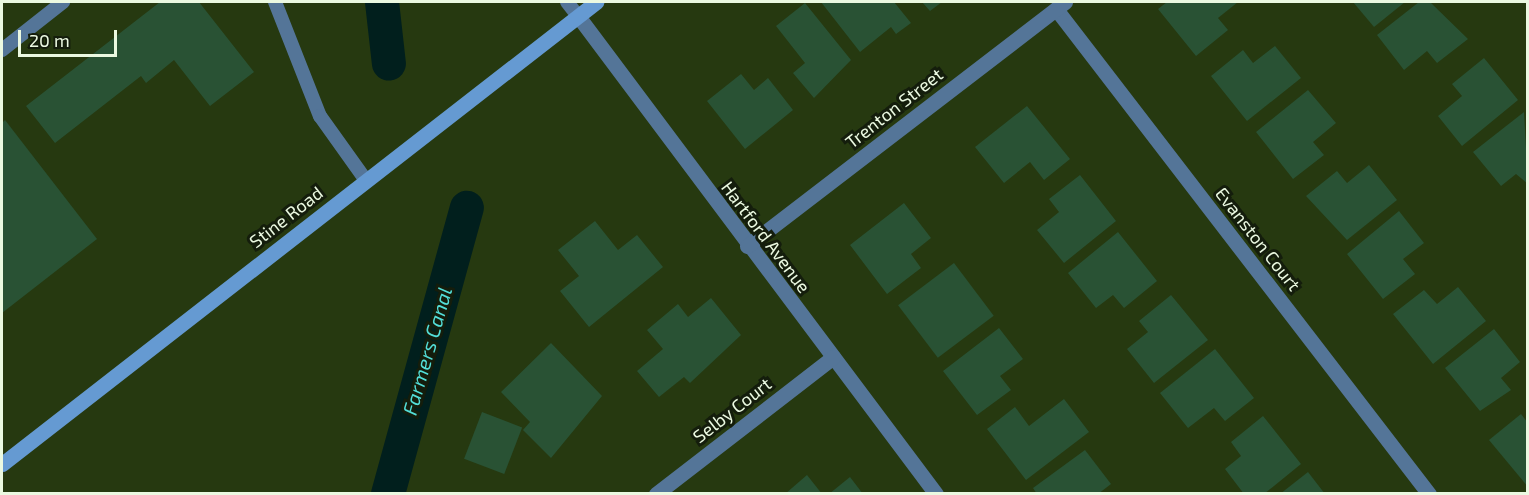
<!DOCTYPE html>
<html>
<head>
<meta charset="utf-8">
<style>
  body { margin:0 }
  #map { position:relative; width:1529px; height:495px; overflow:hidden; background:#263910; font-family:"Exo 2",sans-serif }
  div>[style] { position:absolute }
  .canal>* { height:34px; margin:-17px; padding:0 17px; transform-origin:17px; border-radius:17px; background:#011f1d }
  .building>* { inset:0; background:#295234; transform-origin:0 0 }
  .lane>* { height:14px; margin:-7px; padding:0 7px; transform-origin:7px; border-radius:7px; background:#547598 }
  .street>* { height:15px; margin:-7.5px; padding:0 7.5px; transform-origin:7.5px; border-radius:7.5px; background:#547598 }
  .secondary>* { height:15px; margin:-7.5px; padding:0 7.5px; transform-origin:7.5px; border-radius:7.5px; background:#659ad2 }
  span { translate:-50% -50%; white-space:nowrap; text-align:center; line-height:1.15; -webkit-text-stroke:6px #141d0c; paint-order:stroke }
  .street-label { font-size:18px; color:#ebf9e1 }
  .water-label { font-size:20px; color:#53ded8; font-style:italic }
  .frame { position:absolute; inset:0; border:3px solid #ebf9e1; pointer-events:none }
  .scale { position:absolute; left:18px; top:30px; width:99px; height:27px; box-sizing:border-box; border:3px solid #ebf9e1; border-top:0; padding-left:8px; font-size:18px; line-height:21px; white-space:nowrap; color:#ebf9e1; -webkit-text-stroke:4px #141d0c; paint-order:stroke }
</style>
</head>
<body>
<div id="map">
  <div class="canal">
    <div style="left:382px;top:2px;width:62px;rotate:83.6deg"></div>
    <div style="left:388px;top:494px;width:297px;rotate:-74.6deg"></div>
  </div>
  <div class="building">
    <div style="clip-path:polygon(160px 2px,199px 2px,254px 72px,210px 106px,174px 60px,146px 83px,141px 76px,55px 143px,26px 106px)"></div>
    <div style="clip-path:polygon(821px 2px,894px 2px,911px 23px,896px 34px,891px 27px,860px 52px)"></div>
    <div style="clip-path:polygon(922px 2px,942px 2px,930px 11px)"></div>
    <div style="clip-path:polygon(1167px 2px,1238px 2px,1218px 18px,1228px 30px,1196px 56px,1158px 9px)"></div>
    <div style="clip-path:polygon(1353px 2px,1405px 2px,1374px 27px)"></div>
    <div style="clip-path:polygon(1419px 2px,1430px 2px,1468px 39px,1437px 63px,1427px 51px,1404px 70px,1377px 35px)"></div>
    <div style="clip-path:polygon(805px 3px,851px 60px,814px 98px,793px 73px,805px 63px,776px 26px)"></div>
    <div style="clip-path:polygon(1275px 46px,1301px 78px,1247px 121px,1211px 76px,1243px 50px,1253px 63px)"></div>
    <div style="clip-path:polygon(1484px 58px,1518px 100px,1462px 146px,1438px 116px,1462px 96px,1452px 84px)"></div>
    <div style="clip-path:polygon(741px 74px,754px 90px,768px 78px,793px 110px,745px 149px,707px 101px)"></div>
    <div style="clip-path:polygon(1308px 90px,1336px 123px,1313px 142px,1324px 155px,1293px 179px,1256px 132px)"></div>
    <div style="clip-path:polygon(1027px 106px,1070px 159px,1044px 180px,1030px 162px,1004px 183px,975px 147px)"></div>
    <div style="clip-path:polygon(1524px 112px,1528px 184px,1516px 174px,1501px 186px,1473px 152px)"></div>
    <div style="clip-path:polygon(5px 120px,97px 239px,2px 313px,2px 123px)"></div>
    <div style="clip-path:polygon(1369px 165px,1397px 200px,1347px 240px,1306px 196px,1337px 171px,1347px 183px)"></div>
    <div style="clip-path:polygon(1080px 175px,1116px 221px,1064px 263px,1037px 230px,1059px 212px,1049px 199px)"></div>
    <div style="clip-path:polygon(904px 203px,931px 238px,911px 254px,921px 268px,887px 294px,850px 245px)"></div>
    <div style="clip-path:polygon(1399px 211px,1424px 243px,1403px 259px,1415px 274px,1383px 299px,1347px 254px)"></div>
    <div style="clip-path:polygon(595px 221px,618px 250px,637px 235px,663px 267px,589px 327px,560px 291px,579px 276px,558px 250px)"></div>
    <div style="clip-path:polygon(1118px 232px,1157px 281px,1124px 308px,1113px 295px,1096px 308px,1068px 273px)"></div>
    <div style="left:954px;top:263px;width:66px;height:70px;rotate:53deg"></div>
    <div style="clip-path:polygon(1458px 287px,1486px 321px,1433px 364px,1393px 314px,1424px 290px,1437px 304px)"></div>
    <div style="clip-path:polygon(1171px 295px,1208px 340px,1154px 383px,1127px 349px,1148px 332px,1139px 321px)"></div>
    <div style="clip-path:polygon(711px 298px,741px 335px,690px 383px,684px 377px,659px 397px,637px 371px,663px 349px,647px 330px,678px 304px,688px 317px)"></div>
    <div style="clip-path:polygon(999px 328px,1023px 359px,1000px 376px,1011px 390px,977px 415px,943px 371px)"></div>
    <div style="clip-path:polygon(1494px 329px,1520px 362px,1501px 378px,1511px 390px,1480px 411px,1445px 368px)"></div>
    <div style="clip-path:polygon(551px 343px,602px 396px,551px 458px,523px 430px,530px 422px,501px 392px)"></div>
    <div style="clip-path:polygon(1215px 349px,1254px 398px,1225px 421px,1214px 408px,1188px 428px,1160px 393px)"></div>
    <div style="clip-path:polygon(1064px 399px,1089px 432px,1026px 480px,987px 429px,1015px 407px,1029px 426px)"></div>
    <div style="left:482px;top:412px;width:43px;height:50px;rotate:21deg"></div>
    <div style="clip-path:polygon(1521px 414px,1528px 423px,1528px 487px,1489px 440px)"></div>
    <div style="clip-path:polygon(1263px 416px,1301px 464px,1264px 494px,1244px 494px,1225px 469px,1241px 456px,1231px 442px)"></div>
    <div style="clip-path:polygon(1085px 450px,1111px 484px,1098px 494px,1037px 494px,1033px 488px)"></div>
    <div style="clip-path:polygon(1308px 472px,1325px 494px,1280px 494px)"></div>
    <div style="clip-path:polygon(807px 475px,822px 494px,785px 494px)"></div>
    <div style="clip-path:polygon(850px 477px,863px 494px,829px 494px)"></div>
  </div>
  <div class="lane">
    <div style="left:275px;top:2px;width:123px;rotate:68.5deg"></div>
    <div style="left:320px;top:116px;width:77px;rotate:54.5deg"></div>
    <div style="left:567px;top:2px;width:18px;rotate:52deg"></div>
    <div style="left:2px;top:50px;width:78px;rotate:-38.2deg"></div>
  </div>
  <div class="street">
    <div style="left:1056px;top:9px;width:612px;rotate:52.44deg"></div>
    <div style="left:578px;top:16px;width:597px;rotate:53.17deg"></div>
    <div style="left:747px;top:246px;width:401px;rotate:-37.5deg"></div>
    <div style="left:656px;top:494px;width:224px;rotate:-37.7deg"></div>
  </div>
  <div class="secondary">
    <div style="left:2px;top:464px;width:753px;rotate:-37.87deg"></div>
  </div>
  <div class="street-label">
    <span style="left:894px;top:108px;rotate:-38deg">Trenton Street</span>
    <span style="left:286px;top:217px;rotate:-38deg">Stine Road</span>
    <span style="left:766px;top:237px;rotate:53deg">Hartford Avenue</span>
    <span style="left:1258px;top:239px;rotate:52deg">Evanston Court</span>
    <span style="left:732px;top:410px;rotate:-38deg">Selby Court</span>
  </div>
  <div class="water-label">
    <span style="left:427px;top:351px;rotate:-74deg">Farmers Canal</span>
  </div>
  <div class="frame"></div>
  <div class="scale">20 m</div>
</div>
</body>
</html>
